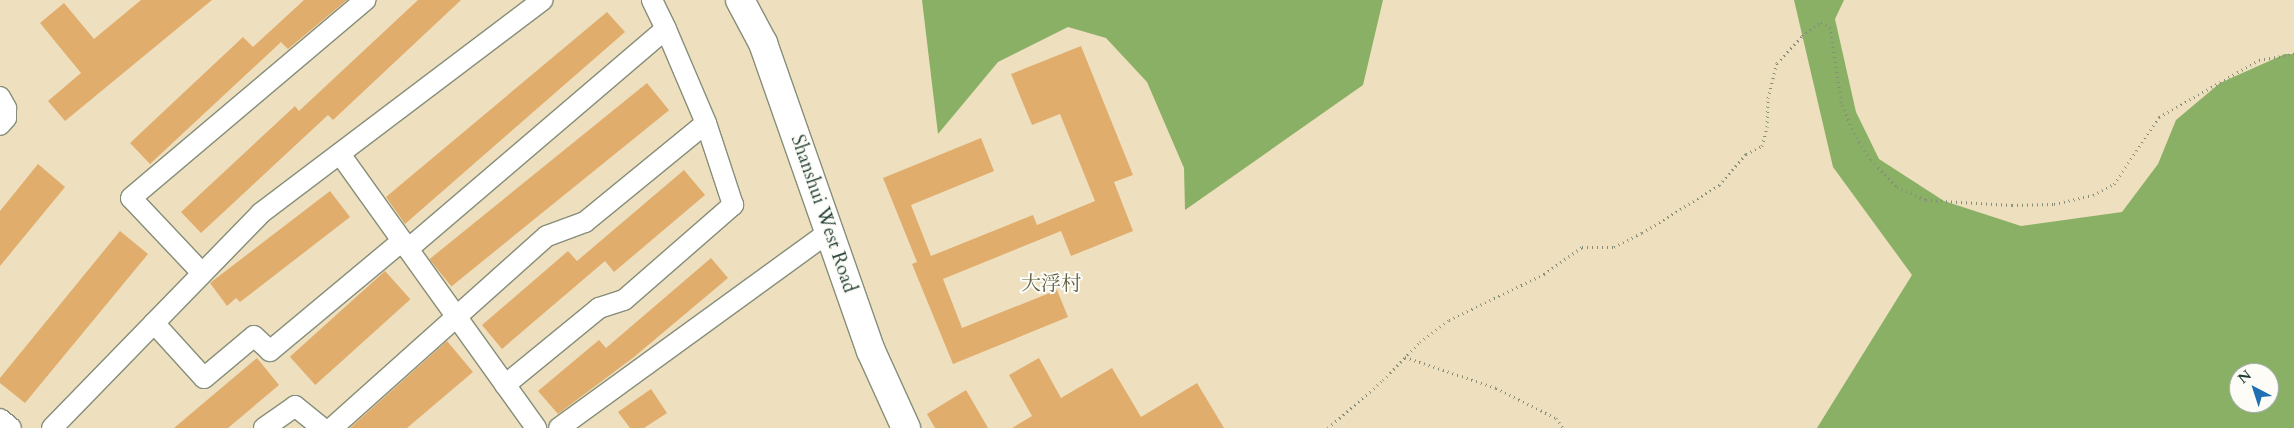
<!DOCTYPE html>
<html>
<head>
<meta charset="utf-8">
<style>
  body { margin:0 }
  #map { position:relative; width:2294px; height:428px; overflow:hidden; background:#eedfbe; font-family:Cardo,"Noto Serif SC",serif }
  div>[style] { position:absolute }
  .forest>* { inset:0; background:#8ab066 }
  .building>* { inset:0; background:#e1ad6d; transform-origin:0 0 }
  .path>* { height:3px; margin-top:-1.5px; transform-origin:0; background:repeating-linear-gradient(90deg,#868e79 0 1px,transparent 0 5px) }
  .roads { filter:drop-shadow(1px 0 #868e79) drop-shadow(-1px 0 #868e79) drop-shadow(0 1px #868e79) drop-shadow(0 -1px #868e79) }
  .street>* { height:20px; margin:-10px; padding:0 10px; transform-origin:10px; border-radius:10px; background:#fff }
  .secondary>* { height:28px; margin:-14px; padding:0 14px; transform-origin:14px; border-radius:14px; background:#fff }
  span { translate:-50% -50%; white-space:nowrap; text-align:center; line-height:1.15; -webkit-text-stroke:4px #fdfcf7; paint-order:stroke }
  .street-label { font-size:19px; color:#1f3d34 }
  .neighbourhood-label { font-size:20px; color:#636448 }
  .north { position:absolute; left:2229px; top:363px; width:50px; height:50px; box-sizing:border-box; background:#fdfcf7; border:1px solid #a4b0a9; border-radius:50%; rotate:320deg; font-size:14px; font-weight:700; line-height:20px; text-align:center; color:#1f3d34 }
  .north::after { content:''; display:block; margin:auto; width:18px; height:22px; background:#1f6fb2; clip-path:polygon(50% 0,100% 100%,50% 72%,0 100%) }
</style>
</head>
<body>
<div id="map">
  <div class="forest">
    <div style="clip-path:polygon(922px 0,1383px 0,1363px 85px,1185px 210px,1184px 168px,1147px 82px,1106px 38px,1068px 27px,998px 62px,938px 134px)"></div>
    <div style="clip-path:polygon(evenodd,1794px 0,1844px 0,1835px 19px,1856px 112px,1879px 159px,1944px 201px,2021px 226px,2122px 212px,2158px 164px,2176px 120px,2220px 83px,2285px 54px,2294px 54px,2294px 428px,1817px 428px,1912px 275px,1833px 167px,1794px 0,2239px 373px,2269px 373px,2269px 403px,2239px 403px,2239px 373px)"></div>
  </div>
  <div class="building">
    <div style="clip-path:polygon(141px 0,212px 0,65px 121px,48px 101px,81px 73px,40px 23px,64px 3px,94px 39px)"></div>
    <div style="clip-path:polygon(304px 0,347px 0,288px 49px,281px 42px,150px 164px,130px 143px,243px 37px,253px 47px)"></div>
    <div style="clip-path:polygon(418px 0,461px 0,333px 120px,328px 115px,201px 233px,181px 212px,295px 106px,299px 111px)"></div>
    <div style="clip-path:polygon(607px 12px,625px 32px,405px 224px,386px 197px)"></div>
    <div style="clip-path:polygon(1081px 46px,1133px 175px,1114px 182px,1133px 231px,1071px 256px,1061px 231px,943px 279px,962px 328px,1057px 290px,1068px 317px,953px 364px,912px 264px,917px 262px,883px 178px,981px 138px,994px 171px,911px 205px,931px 256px,1033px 215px,1037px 225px,1095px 201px,1060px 114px,1032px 125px,1011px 74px)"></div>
    <div style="left:647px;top:83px;width:35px;height:280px;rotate:51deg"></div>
    <div style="clip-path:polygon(38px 164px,65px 187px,0 266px,0 211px)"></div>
    <div style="clip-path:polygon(684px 170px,705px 195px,614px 272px,605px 261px,502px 349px,482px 325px,568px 251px,577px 261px)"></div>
    <div style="clip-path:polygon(330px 191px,350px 217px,240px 302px,236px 298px,227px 306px,210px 283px)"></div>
    <div style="clip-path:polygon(120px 231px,148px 254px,25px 403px,0 383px,0 378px)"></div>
    <div style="clip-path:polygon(711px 258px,728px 278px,634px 357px,558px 414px,538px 391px,599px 340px,606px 348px)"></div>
    <div style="left:385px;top:271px;width:38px;height:128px;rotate:48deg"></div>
    <div style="clip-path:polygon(447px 341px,473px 372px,407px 428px,350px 428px)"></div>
    <div style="clip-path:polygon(257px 358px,279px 385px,228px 428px,174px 428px)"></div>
    <div style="clip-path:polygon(1039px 358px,1061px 398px,1112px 368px,1141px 417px,1197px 383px,1224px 428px,1012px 428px,1032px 416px,1009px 375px)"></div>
    <div style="clip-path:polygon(651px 389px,667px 413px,644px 428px,630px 428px,618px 412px)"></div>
    <div style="clip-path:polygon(966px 390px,988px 428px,935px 428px,927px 414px)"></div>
  </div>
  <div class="path">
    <div style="left:1405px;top:357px;width:96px;rotate:18.8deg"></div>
    <div style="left:1496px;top:388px;width:67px;rotate:26.6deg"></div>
    <div style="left:1556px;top:418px;width:12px;rotate:55deg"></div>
    <div style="left:1328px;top:428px;width:73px;rotate:-41.1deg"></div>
    <div style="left:1383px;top:380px;width:53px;rotate:-45.8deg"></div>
    <div style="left:1420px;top:342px;width:36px;rotate:-37deg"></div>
    <div style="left:1449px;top:320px;width:106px;rotate:-25.8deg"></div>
    <div style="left:1544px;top:274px;width:47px;rotate:-35.4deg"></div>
    <div style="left:1582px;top:247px;width:32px"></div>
    <div style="left:1614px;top:247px;width:31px;rotate:-27deg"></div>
    <div style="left:1642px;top:233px;width:91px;rotate:-31.9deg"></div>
    <div style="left:1719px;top:185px;width:41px;rotate:-48.9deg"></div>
    <div style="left:1746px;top:154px;width:18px;rotate:-27deg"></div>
    <div style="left:1762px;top:146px;width:20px;rotate:-75deg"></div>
    <div style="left:1767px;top:127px;width:29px;rotate:-88deg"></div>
    <div style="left:1768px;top:98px;width:36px;rotate:-76deg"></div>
    <div style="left:1777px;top:63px;width:37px;rotate:-47deg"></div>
    <div style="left:1802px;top:36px;width:24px;rotate:-36deg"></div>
    <div style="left:1821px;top:22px;width:10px;rotate:29deg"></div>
    <div style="left:1830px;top:27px;width:79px;rotate:81.3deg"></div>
    <div style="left:1842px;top:105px;width:30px;rotate:67deg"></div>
    <div style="left:1854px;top:133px;width:32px;rotate:58deg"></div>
    <div style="left:1871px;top:160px;width:37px;rotate:46deg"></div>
    <div style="left:1897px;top:187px;width:32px;rotate:24deg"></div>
    <div style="left:1926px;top:200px;width:86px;rotate:3.3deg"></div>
    <div style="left:2012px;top:205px;width:42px;rotate:-1.4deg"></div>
    <div style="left:2054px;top:204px;width:40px;rotate:-13deg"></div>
    <div style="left:2093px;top:195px;width:24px;rotate:-28deg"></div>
    <div style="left:2114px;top:184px;width:81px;rotate:-56.1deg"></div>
    <div style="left:2159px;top:117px;width:115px;rotate:-29.7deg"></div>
    <div style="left:2259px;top:60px;width:36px;rotate:-10deg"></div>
  </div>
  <div class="roads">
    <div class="street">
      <div style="left:0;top:97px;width:13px;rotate:61deg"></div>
      <div style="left:6px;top:108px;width:10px;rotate:90deg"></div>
      <div style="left:6px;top:118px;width:9px;rotate:131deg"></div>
      <div style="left:340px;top:154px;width:337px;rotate:54.4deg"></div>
      <div style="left:408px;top:249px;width:339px;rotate:-40.5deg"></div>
      <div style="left:666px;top:29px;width:32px;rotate:-116deg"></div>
      <div style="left:202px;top:273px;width:103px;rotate:-133.4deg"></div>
      <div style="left:131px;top:198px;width:307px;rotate:-40.2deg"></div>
      <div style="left:154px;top:323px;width:74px;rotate:47.7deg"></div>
      <div style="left:204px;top:378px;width:65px;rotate:-40deg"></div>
      <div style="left:254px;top:336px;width:22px;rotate:43deg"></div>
      <div style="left:270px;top:351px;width:172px;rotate:-39.8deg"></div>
      <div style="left:505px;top:385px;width:122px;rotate:-39.3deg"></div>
      <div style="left:599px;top:308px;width:26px;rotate:-18deg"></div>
      <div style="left:624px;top:300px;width:145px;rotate:-41.1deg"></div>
      <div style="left:733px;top:205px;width:86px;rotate:-108.2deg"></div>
      <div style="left:0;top:419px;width:14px;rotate:39deg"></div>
      <div style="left:52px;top:428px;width:300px;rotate:-45.8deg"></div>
      <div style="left:261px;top:213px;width:353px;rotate:-37.1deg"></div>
      <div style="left:264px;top:428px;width:38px;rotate:-35deg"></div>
      <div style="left:295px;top:406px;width:35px;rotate:39deg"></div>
      <div style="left:332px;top:428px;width:288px;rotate:-41.8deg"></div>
      <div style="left:547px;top:236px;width:40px;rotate:-20.2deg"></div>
      <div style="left:585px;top:222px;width:156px;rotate:-39.3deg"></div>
      <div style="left:706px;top:123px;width:102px;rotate:-113.1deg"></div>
      <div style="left:559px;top:428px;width:334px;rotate:-36deg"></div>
    </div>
    <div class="secondary">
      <div style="left:740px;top:0;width:49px;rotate:61.9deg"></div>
      <div style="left:763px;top:43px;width:326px;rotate:70.7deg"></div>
      <div style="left:871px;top:351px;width:85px;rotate:65.6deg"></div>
    </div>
  </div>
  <div class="street-label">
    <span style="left:823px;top:214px;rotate:71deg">Shanshui West Road</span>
  </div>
  <div class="neighbourhood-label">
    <span style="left:1051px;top:283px">大浮村</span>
  </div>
  <div class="north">N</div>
</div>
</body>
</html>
